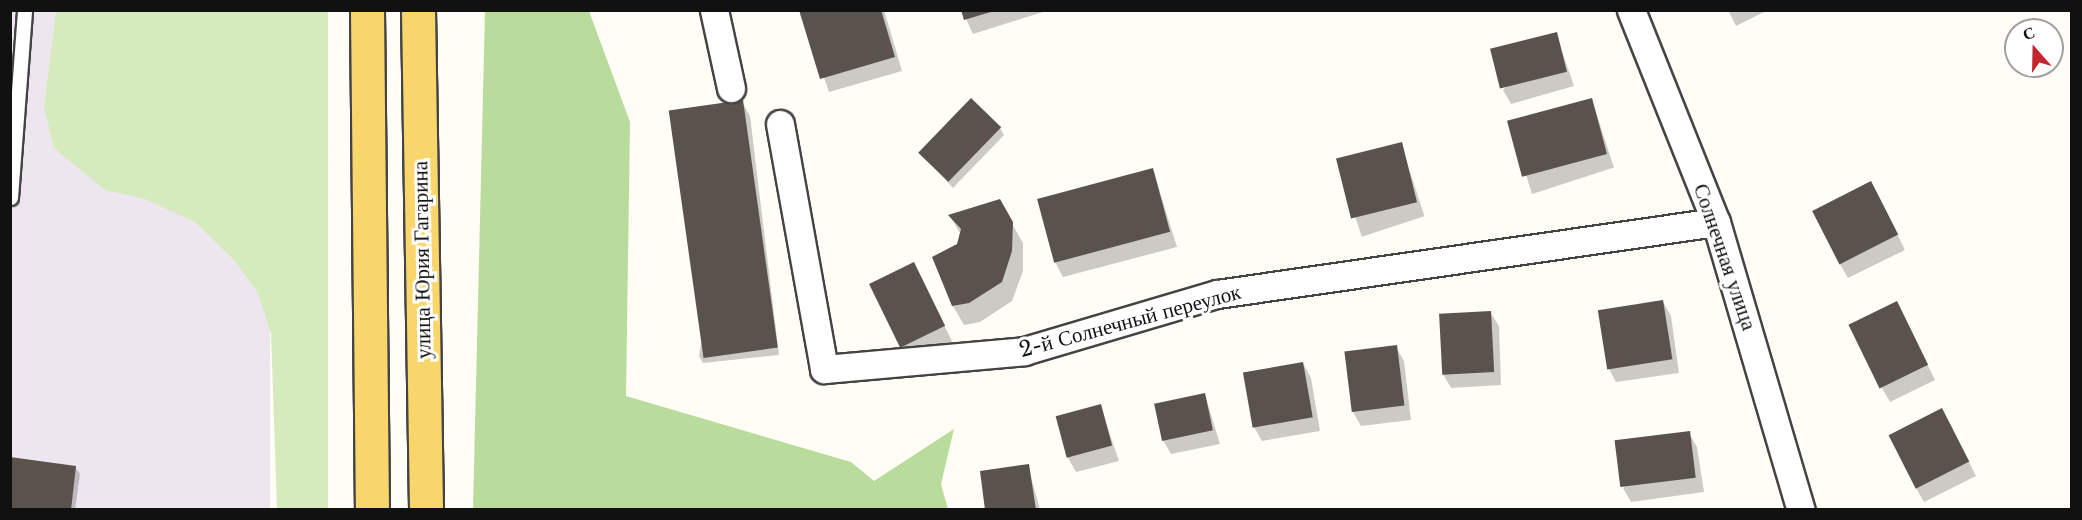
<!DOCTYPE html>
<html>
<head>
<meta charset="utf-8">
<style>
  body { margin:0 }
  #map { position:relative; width:2082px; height:520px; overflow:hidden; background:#fffdf5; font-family:"Libre Baskerville",serif }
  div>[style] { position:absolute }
  .industrial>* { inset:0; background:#eee6ef; transform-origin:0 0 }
  .green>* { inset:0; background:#d5ebbd }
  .forest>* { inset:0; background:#b9dc9c }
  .shadow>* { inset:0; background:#0003; transform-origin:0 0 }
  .building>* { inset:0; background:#5a524d; transform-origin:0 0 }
  .roads { filter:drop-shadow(2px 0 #444) drop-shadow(-2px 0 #444) drop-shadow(0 2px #444) drop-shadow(0 -2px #444) }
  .lane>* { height:14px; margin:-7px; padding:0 7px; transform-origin:7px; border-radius:7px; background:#fff }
  .street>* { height:27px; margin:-13.5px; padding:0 13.5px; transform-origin:13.5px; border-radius:13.5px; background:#fff }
  .primary>* { height:33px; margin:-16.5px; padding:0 16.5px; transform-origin:16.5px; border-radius:16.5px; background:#f9d66b }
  span { translate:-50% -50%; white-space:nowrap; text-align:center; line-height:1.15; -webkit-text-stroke:6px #fff; paint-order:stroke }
  .street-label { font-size:21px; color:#111 }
  .frame { position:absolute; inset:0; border:12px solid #111; pointer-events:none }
  .north { position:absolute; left:2004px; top:18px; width:60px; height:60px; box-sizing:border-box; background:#fff; border:2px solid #a0a0a0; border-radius:50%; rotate:340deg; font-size:16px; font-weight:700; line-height:24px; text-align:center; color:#111 }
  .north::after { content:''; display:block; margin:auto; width:21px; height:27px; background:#c4262e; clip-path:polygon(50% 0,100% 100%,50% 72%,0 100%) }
</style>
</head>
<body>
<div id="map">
  <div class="industrial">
    <div style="left:10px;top:11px;width:260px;height:498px"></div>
  </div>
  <div class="green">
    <div style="clip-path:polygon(56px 11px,328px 11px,328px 509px,277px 509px,271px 334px,258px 293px,235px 261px,195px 222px,145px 199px,105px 190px,54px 148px,44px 107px)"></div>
  </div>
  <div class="forest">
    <div style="clip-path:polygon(485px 11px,589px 11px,630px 122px,626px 396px,851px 462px,874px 481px,954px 429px,941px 484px,948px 509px,473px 509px)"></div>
  </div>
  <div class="shadow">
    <div style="clip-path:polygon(801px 10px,884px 10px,902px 71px,829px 92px)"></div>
    <div style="clip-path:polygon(962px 10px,1043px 10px,1043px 12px,973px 34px)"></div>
    <div style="clip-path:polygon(1728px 10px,1768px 10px,1736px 26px)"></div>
    <div style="clip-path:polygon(1556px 34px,1574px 86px,1511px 104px,1503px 90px)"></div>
    <div style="left:1592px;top:100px;width:71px;height:86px;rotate:72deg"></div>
    <div style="clip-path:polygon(742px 102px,750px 116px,779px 355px,703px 363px,699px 356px)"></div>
    <div style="clip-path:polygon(1000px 128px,1004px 135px,953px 188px,920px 153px)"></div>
    <div style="left:1401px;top:144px;width:76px;height:66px;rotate:72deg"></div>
    <div style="clip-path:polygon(1153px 170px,1177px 247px,1063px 277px,1055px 262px)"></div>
    <div style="clip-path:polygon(1879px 197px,1905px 250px,1848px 278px,1840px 264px)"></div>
    <div style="clip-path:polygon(999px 201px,1023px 243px,1023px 271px,1012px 301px,980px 322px,964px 325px,953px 306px,961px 235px,950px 216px)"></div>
    <div style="clip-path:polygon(914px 264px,952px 341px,909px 361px,901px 347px)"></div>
    <div style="clip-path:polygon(1663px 302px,1671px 316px,1679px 373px,1616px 382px,1608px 367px)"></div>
    <div style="clip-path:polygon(1490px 312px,1499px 326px,1501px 385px,1451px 388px,1443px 374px)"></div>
    <div style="clip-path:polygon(1904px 317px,1935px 380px,1890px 402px,1882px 388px)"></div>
    <div style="clip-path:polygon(1396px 347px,1404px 361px,1411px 420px,1361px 426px,1353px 412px,1346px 353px)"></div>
    <div style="clip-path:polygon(1303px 363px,1311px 378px,1320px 431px,1262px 441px,1254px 427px)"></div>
    <div style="clip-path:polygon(1205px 395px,1220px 444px,1171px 454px,1163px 440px)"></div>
    <div style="clip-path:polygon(1100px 406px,1119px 461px,1076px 472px,1068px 458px)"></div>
    <div style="clip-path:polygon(1950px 424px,1976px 476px,1924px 502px,1916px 488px)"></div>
    <div style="clip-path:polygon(1689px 433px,1697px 447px,1704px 492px,1631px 502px,1623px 488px)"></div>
    <div style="clip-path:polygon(1028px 466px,1040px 510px,987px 510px)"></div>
    <div style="clip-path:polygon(75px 467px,80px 474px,75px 510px,10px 510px)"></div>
  </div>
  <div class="building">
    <div style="clip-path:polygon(799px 10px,881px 10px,895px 57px,820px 79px)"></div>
    <div style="clip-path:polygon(961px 10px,994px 10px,994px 11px,964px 20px)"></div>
    <div style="left:1557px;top:32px;width:41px;height:69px;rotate:76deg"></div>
    <div style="left:971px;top:98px;width:42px;height:76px;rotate:44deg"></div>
    <div style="left:1592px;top:98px;width:58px;height:88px;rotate:75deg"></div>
    <div style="left:743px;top:100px;width:250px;height:75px;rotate:82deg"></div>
    <div style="left:1402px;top:142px;width:62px;height:68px;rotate:76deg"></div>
    <div style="left:1153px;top:168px;width:66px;height:120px;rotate:75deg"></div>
    <div style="left:1871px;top:181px;width:60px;height:66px;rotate:63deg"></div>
    <div style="clip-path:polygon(1000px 199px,1013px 222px,1012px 251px,1002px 282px,969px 303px,952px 306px,932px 257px,957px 244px,961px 229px,948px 215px)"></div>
    <div style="left:914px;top:262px;width:71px;height:50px;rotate:64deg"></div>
    <div style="left:1663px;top:300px;width:60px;height:66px;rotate:81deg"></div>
    <div style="left:1897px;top:301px;width:71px;height:54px;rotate:64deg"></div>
    <div style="left:1491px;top:311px;width:61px;height:52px;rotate:87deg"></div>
    <div style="left:1397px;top:345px;width:61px;height:53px;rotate:83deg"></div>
    <div style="left:1303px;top:362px;width:56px;height:61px;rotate:80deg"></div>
    <div style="left:1205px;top:393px;width:38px;height:52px;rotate:78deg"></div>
    <div style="left:1101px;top:404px;width:43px;height:47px;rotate:75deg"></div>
    <div style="left:1942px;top:408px;width:60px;height:60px;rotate:63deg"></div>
    <div style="left:1690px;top:431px;width:47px;height:76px;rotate:83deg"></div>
    <div style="clip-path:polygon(10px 457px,76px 466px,71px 510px,10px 510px)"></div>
    <div style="clip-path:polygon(1029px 464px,1036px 510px,985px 510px,980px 471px)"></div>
  </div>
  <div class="roads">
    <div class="lane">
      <div style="left:11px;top:198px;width:189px;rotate:-85.7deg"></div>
    </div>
    <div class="street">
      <div style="left:714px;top:10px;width:80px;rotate:77.7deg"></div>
      <div style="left:1631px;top:10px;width:228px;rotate:68.2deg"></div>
      <div style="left:1716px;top:222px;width:300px;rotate:73.6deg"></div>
      <div style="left:780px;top:124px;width:249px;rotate:79.8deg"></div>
      <div style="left:824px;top:369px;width:201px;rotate:-5.1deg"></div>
      <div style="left:1024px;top:351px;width:201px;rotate:-16.5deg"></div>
      <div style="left:1217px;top:294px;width:504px;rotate:-8.21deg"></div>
    </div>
    <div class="primary">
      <div style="left:367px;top:10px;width:500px;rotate:89.43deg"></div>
      <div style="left:418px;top:10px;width:500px;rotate:89.08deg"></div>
    </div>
  </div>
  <div class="street-label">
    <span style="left:1725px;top:257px;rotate:71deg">Солнечная улица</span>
    <span style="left:422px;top:260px;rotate:-91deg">улица Юрия Гагарина</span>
    <span style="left:1130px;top:321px;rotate:-15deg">2-й Солнечный переулок</span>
  </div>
  <div class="frame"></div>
  <div class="north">С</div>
</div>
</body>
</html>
